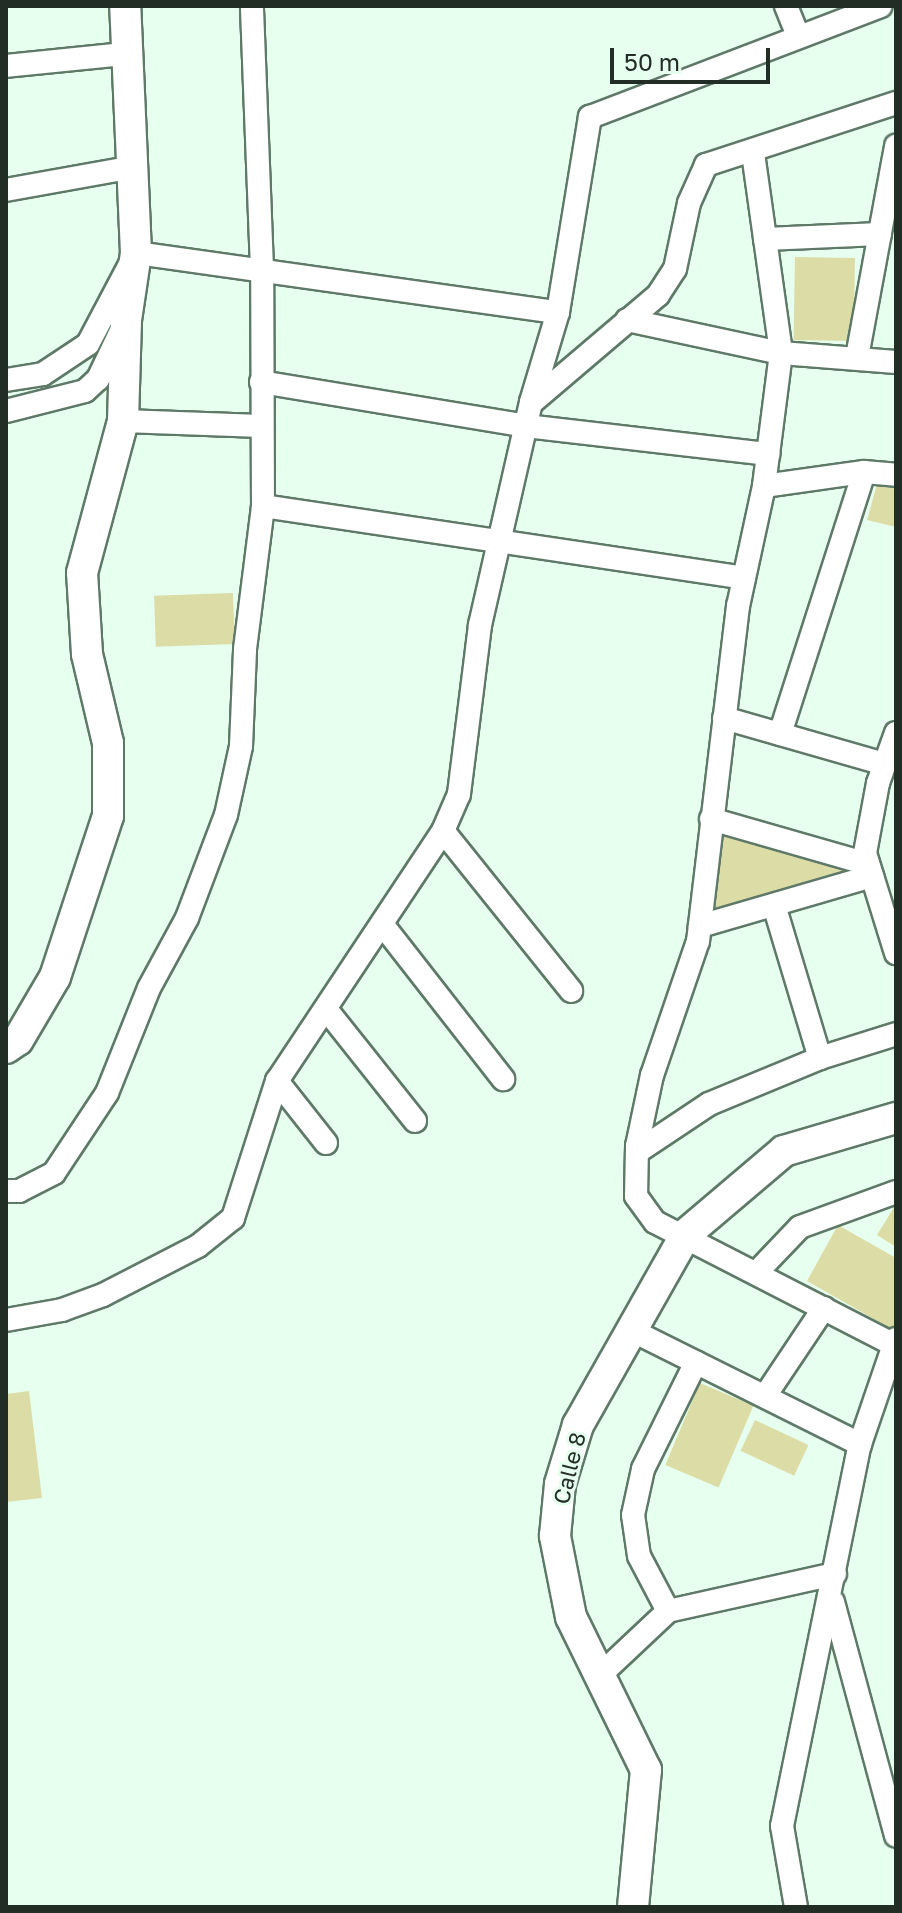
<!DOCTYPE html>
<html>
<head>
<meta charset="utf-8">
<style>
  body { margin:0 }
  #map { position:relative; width:902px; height:1913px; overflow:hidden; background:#e7ffef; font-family:"Golos Text",sans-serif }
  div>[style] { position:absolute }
  .green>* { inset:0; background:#dcdda6; transform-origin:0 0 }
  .roads { filter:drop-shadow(2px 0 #5f7968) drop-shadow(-2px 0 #5f7968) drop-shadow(0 2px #5f7968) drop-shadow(0 -2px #5f7968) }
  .street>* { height:22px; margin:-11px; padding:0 11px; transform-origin:11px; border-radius:11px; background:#fff }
  .secondary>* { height:30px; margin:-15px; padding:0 15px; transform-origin:15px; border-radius:15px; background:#fff }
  span { translate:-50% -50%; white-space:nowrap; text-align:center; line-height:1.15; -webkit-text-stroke:6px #e7ffef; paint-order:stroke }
  .street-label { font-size:22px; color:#222d26 }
  .frame { position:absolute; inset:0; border:8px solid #222d26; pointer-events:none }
  .scale { position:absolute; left:610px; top:48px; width:160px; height:36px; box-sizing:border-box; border:4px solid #222d26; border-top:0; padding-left:10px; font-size:24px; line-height:28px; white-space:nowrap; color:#222d26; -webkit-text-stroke:6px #e7ffef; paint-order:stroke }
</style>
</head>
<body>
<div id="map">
  <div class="green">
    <div style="left:795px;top:257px;width:60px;height:83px;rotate:1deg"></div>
    <div style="clip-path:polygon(877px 484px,896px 489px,896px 527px,867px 520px)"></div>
    <div style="left:233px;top:593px;width:51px;height:79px;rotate:88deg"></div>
    <div style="clip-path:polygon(729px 832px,841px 865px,845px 877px,716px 910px,711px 907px,722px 834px)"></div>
    <div style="clip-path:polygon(896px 1204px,896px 1247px,877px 1235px)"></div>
    <div style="clip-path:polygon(838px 1225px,896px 1258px,895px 1331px,807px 1281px)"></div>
    <div style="left:700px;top:1383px;width:58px;height:89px;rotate:23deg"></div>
    <div style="clip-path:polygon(29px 1391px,42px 1498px,6px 1502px,6px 1394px)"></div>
    <div style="left:755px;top:1420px;width:59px;height:34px;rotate:25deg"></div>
  </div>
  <div class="roads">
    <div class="street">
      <div style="left:786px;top:6px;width:31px;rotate:68deg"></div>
      <div style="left:6px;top:66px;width:120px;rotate:-5.8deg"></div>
      <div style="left:753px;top:153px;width:202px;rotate:82deg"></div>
      <div style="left:781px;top:353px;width:134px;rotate:97.3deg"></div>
      <div style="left:764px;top:486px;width:123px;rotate:102.2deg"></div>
      <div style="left:738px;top:606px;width:337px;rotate:96.8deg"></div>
      <div style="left:698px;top:941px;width:142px;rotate:108.9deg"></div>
      <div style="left:652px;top:1075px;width:73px;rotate:101.9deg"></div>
      <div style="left:637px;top:1146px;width:50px;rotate:91.1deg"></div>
      <div style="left:636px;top:1196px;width:32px;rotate:54deg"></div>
      <div style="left:655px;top:1222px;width:267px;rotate:27.2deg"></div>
      <div style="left:6px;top:190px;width:130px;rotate:-10.2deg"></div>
      <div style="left:765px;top:239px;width:115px;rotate:-2.5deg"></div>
      <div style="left:627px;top:320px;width:157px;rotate:12.1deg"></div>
      <div style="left:781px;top:353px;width:115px;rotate:4.5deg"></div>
      <div style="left:857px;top:357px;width:215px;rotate:-79.5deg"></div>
      <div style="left:6px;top:380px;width:37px;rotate:-9deg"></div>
      <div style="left:43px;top:374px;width:54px;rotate:-33.7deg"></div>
      <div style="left:88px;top:344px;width:103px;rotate:-62.2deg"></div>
      <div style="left:136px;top:253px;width:426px;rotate:8deg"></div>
      <div style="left:261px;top:382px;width:269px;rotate:9.4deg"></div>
      <div style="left:526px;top:426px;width:244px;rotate:6.6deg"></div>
      <div style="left:531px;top:402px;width:94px;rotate:-73.3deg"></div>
      <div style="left:558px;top:312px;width:198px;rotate:-80.7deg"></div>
      <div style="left:590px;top:117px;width:311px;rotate:-20.9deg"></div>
      <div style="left:6px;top:411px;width:81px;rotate:-14.2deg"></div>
      <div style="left:85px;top:391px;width:18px;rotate:-43deg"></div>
      <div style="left:98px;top:379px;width:55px;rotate:-64.4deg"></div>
      <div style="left:123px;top:421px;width:138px;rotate:2.1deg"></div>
      <div style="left:764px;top:486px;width:101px;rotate:-8deg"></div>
      <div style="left:864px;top:472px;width:32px;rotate:5deg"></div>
      <div style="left:263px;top:506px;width:486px;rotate:8.5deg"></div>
      <div style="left:724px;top:718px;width:166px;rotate:16deg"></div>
      <div style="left:896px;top:733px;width:53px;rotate:109.8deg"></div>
      <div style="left:878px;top:783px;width:71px;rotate:100.5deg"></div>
      <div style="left:865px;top:853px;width:105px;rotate:72.8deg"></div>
      <div style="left:780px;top:734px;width:275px;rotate:-72.2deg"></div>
      <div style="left:711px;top:819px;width:163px;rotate:16deg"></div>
      <div style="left:443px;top:831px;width:205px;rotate:51.3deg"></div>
      <div style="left:774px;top:905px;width:160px;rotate:73.3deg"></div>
      <div style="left:382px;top:924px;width:197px;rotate:52deg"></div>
      <div style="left:700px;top:926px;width:179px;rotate:-16.2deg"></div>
      <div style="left:326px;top:1009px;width:143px;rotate:51.5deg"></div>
      <div style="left:277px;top:1081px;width:79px;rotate:51.7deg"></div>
      <div style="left:637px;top:1152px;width:87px;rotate:-33.7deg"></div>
      <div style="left:709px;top:1104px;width:120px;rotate:-22.5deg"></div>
      <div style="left:820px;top:1058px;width:80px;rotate:-17.5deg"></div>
      <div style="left:6px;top:1191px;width:13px"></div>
      <div style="left:19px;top:1191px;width:39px;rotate:-27deg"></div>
      <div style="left:54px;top:1173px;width:96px;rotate:-56.5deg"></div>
      <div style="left:107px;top:1093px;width:113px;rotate:-68.2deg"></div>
      <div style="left:149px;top:988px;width:80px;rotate:-61.5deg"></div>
      <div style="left:187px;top:918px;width:110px;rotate:-69.3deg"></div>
      <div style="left:226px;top:815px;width:71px;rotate:-77.7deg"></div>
      <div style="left:241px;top:746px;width:97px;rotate:-87.6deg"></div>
      <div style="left:245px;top:649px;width:144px;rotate:-82.8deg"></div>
      <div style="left:263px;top:506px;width:237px;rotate:-90.2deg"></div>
      <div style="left:262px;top:269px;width:263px;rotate:-92.2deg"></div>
      <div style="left:757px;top:1272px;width:62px;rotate:-46.3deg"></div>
      <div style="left:800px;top:1227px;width:102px;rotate:-20deg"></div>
      <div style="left:6px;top:1320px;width:57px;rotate:-10.1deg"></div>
      <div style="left:62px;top:1310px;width:44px;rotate:-20.1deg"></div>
      <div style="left:103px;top:1295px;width:107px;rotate:-27.3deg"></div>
      <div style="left:198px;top:1246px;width:45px;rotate:-38.7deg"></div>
      <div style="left:233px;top:1218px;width:144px;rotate:-72.2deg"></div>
      <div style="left:277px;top:1081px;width:300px;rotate:-56.4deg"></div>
      <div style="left:443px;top:831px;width:40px;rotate:-66.6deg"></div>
      <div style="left:459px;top:794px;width:170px;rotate:-82.9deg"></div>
      <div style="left:480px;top:625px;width:228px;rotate:-77.1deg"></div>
      <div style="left:531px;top:403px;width:167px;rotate:-40.4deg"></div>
      <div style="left:658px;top:295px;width:31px;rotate:-57deg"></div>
      <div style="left:675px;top:269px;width:67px;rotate:-78deg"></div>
      <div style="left:689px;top:203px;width:42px;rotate:-65.9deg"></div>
      <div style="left:706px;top:165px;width:200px;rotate:-18.1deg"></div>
      <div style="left:633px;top:1331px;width:254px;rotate:26.5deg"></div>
      <div style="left:765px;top:1396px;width:106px;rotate:-56.2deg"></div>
      <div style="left:833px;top:1602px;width:242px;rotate:74.9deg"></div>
      <div style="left:668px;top:1611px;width:171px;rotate:-12.5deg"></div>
      <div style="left:598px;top:1677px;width:96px;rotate:-43.3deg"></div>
      <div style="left:668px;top:1611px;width:62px;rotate:-117.8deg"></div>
      <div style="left:639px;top:1556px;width:41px;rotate:-98.3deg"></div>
      <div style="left:633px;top:1515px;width:47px;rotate:-77.7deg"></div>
      <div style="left:643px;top:1469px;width:119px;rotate:-63.6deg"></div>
      <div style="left:796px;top:1907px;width:82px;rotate:-99.8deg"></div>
      <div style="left:782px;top:1826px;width:390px;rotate:-78.5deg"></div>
      <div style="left:860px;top:1444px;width:111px;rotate:-71.1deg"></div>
    </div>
    <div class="secondary">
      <div style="left:6px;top:1048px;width:14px;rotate:-34deg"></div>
      <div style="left:18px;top:1040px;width:73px;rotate:-59.6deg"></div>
      <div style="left:55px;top:977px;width:169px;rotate:-71.8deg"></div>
      <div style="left:108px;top:816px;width:73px;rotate:-90deg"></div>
      <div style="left:108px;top:743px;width:91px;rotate:-103.3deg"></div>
      <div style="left:87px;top:654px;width:81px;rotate:-93.5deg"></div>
      <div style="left:82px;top:573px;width:157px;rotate:-74.9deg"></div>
      <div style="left:123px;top:421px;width:101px;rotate:-88.3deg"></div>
      <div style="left:126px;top:320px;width:68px;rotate:-81.5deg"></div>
      <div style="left:136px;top:253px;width:247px;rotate:-92.5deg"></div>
      <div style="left:633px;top:1907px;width:138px;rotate:-84.6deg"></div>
      <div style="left:646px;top:1770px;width:170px;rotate:-116.1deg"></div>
      <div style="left:571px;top:1617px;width:83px;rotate:-101.2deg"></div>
      <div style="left:555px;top:1536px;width:52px;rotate:-84.5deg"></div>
      <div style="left:560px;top:1484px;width:62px;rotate:-73deg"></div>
      <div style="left:578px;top:1425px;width:219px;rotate:-60.5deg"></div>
      <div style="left:686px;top:1234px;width:128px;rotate:-40.3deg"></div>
      <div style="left:784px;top:1151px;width:117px;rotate:-16.4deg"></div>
    </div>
  </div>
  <div class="street-label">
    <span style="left:569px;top:1468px;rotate:-76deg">Calle 8</span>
  </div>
  <div class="frame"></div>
  <div class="scale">50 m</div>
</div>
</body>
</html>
